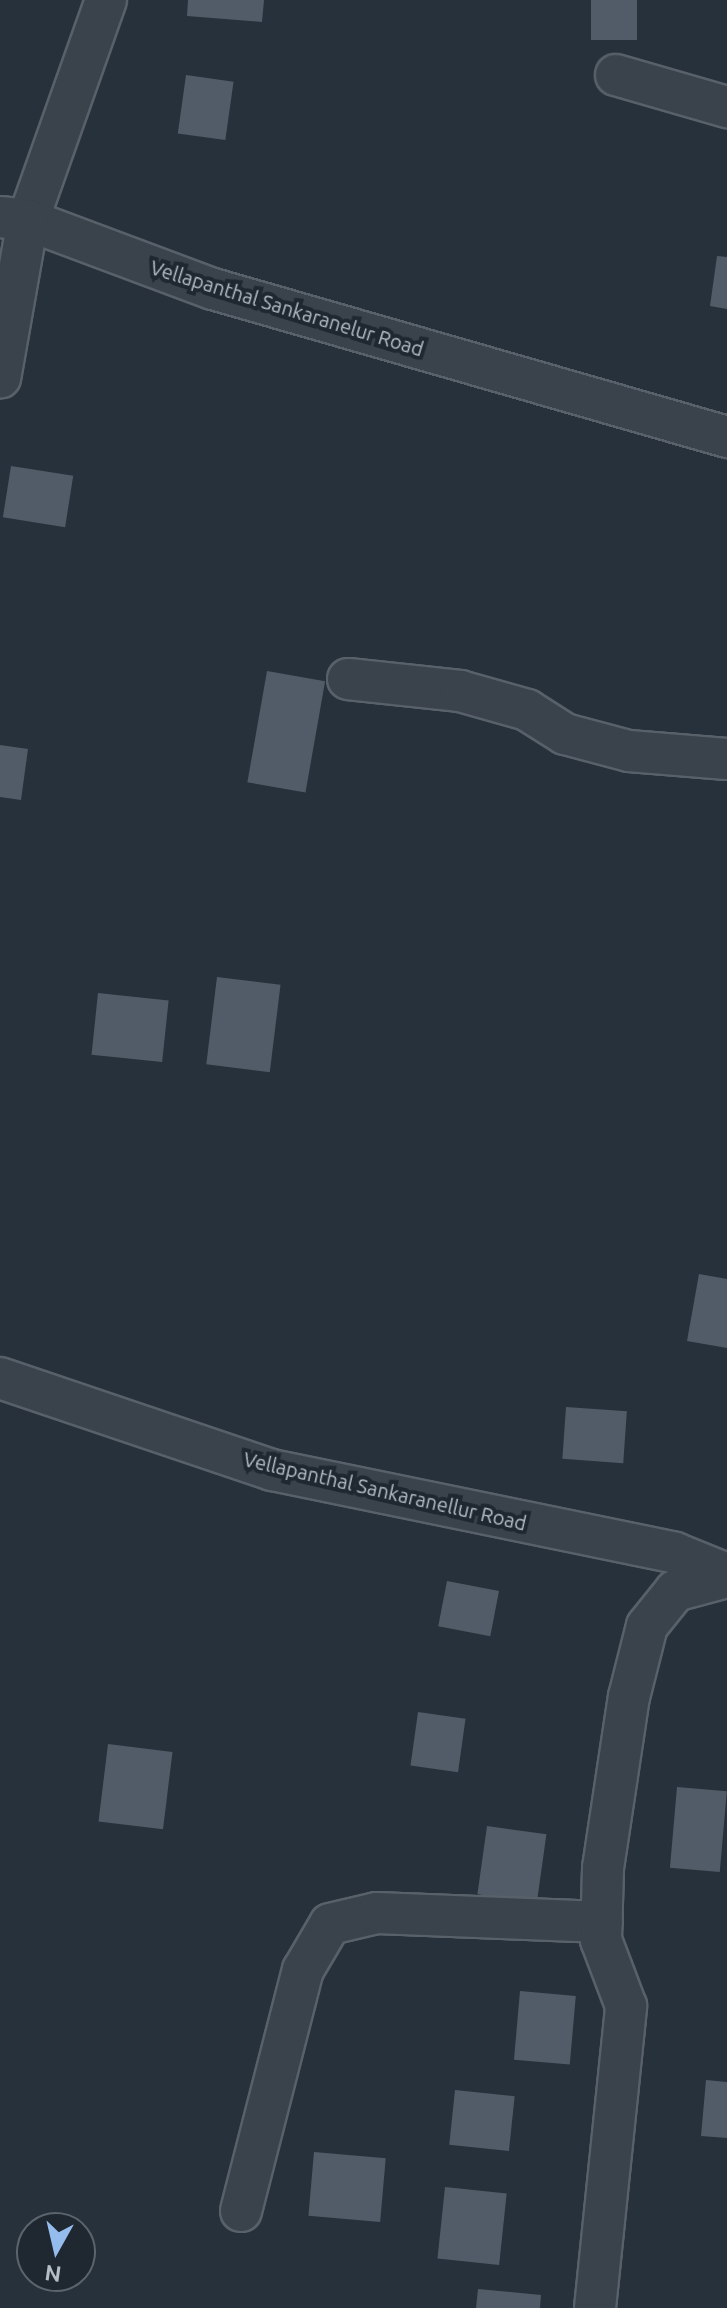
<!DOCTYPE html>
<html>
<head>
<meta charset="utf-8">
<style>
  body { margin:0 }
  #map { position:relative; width:727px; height:2308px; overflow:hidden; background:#26313b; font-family:Ubuntu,sans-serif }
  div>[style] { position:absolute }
  .building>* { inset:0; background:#525c68; transform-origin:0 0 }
  .roads { filter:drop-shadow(2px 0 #586069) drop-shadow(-2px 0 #586069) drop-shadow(0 2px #586069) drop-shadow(0 -2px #586069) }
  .street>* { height:40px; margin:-20px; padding:0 20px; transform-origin:20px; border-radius:20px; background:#3a424b }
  span { translate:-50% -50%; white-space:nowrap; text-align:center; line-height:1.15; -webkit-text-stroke:8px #1f2730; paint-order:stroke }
  .street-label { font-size:20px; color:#b5bdc6 }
  .north { position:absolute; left:16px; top:2212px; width:80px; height:80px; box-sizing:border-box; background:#1f2730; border:2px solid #5b636c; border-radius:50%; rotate:188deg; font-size:22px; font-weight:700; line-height:32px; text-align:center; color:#b5bdc6 }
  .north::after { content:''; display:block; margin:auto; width:28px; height:36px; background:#94bded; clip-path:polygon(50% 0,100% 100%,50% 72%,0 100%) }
</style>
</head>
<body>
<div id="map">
  <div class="building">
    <div style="clip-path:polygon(188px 0,264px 0,262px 22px,187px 16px)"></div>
    <div style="left:591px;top:0;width:46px;height:40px"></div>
    <div style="left:186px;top:75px;width:48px;height:59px;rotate:8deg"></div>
    <div style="clip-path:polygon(717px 256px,727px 257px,727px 309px,710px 306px)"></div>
    <div style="left:11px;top:466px;width:63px;height:52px;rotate:9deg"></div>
    <div style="left:267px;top:671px;width:59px;height:113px;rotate:10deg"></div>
    <div style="clip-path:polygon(0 745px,28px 749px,21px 800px,0 797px)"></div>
    <div style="left:217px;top:977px;width:64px;height:88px;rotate:7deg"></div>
    <div style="left:98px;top:993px;width:71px;height:62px;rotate:6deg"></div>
    <div style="clip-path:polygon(699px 1274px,727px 1279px,727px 1348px,687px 1341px)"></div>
    <div style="left:566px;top:1407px;width:61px;height:52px;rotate:4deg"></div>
    <div style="left:447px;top:1581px;width:53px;height:46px;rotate:11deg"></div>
    <div style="left:418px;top:1712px;width:48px;height:54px;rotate:8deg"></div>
    <div style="left:108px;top:1744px;width:65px;height:78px;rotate:7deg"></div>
    <div style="left:677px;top:1787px;width:50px;height:81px;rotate:5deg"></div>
    <div style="left:487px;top:1826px;width:60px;height:69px;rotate:8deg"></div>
    <div style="left:520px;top:1991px;width:56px;height:69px;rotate:5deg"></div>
    <div style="clip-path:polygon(706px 2080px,727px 2082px,727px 2138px,701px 2136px)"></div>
    <div style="left:455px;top:2090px;width:60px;height:55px;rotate:6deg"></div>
    <div style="left:314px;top:2152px;width:72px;height:64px;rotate:5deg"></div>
    <div style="left:445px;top:2187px;width:62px;height:72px;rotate:6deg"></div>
    <div style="clip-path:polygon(478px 2289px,541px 2295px,540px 2308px,476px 2308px)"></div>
  </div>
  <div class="roads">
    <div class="street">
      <div style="left:106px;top:0;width:233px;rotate:109.5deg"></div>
      <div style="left:28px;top:220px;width:197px;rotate:20.5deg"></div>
      <div style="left:213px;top:289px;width:535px;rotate:16.06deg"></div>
      <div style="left:616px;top:75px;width:116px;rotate:16.1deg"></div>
      <div style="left:0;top:217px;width:28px;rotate:6deg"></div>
      <div style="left:28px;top:220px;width:160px;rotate:100deg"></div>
      <div style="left:348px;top:679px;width:113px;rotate:6.1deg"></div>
      <div style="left:460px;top:691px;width:70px;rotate:15.8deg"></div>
      <div style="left:527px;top:710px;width:45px;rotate:32.3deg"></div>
      <div style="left:565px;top:734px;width:66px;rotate:14.9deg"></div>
      <div style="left:629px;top:751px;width:98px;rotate:4.7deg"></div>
      <div style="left:0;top:1378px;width:287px;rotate:18.7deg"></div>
      <div style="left:272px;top:1470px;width:411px;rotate:11.6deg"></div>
      <div style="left:675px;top:1553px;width:56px;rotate:22deg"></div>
      <div style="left:241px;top:2211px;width:249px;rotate:-75.6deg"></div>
      <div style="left:303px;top:1970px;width:53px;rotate:-59.6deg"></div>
      <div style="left:330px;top:1924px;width:48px;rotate:-13.2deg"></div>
      <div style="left:377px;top:1913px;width:225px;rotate:2.3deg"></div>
      <div style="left:595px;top:2308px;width:304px;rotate:-84.1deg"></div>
      <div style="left:626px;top:2006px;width:71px;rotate:-110.7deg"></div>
      <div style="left:601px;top:1940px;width:72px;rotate:-88.4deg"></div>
      <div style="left:603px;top:1868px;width:173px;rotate:-81.4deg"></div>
      <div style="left:629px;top:1697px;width:73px;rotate:-75.8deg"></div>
      <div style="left:647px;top:1626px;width:45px;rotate:-51.3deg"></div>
      <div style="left:675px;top:1591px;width:54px;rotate:-15.1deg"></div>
    </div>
  </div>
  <div class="street-label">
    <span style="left:287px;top:308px;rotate:17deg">Vellapanthal Sankaranelur Road</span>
    <span style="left:385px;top:1491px;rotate:13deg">Vellapanthal Sankaranellur Road</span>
  </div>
  <div class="north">N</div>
</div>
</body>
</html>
